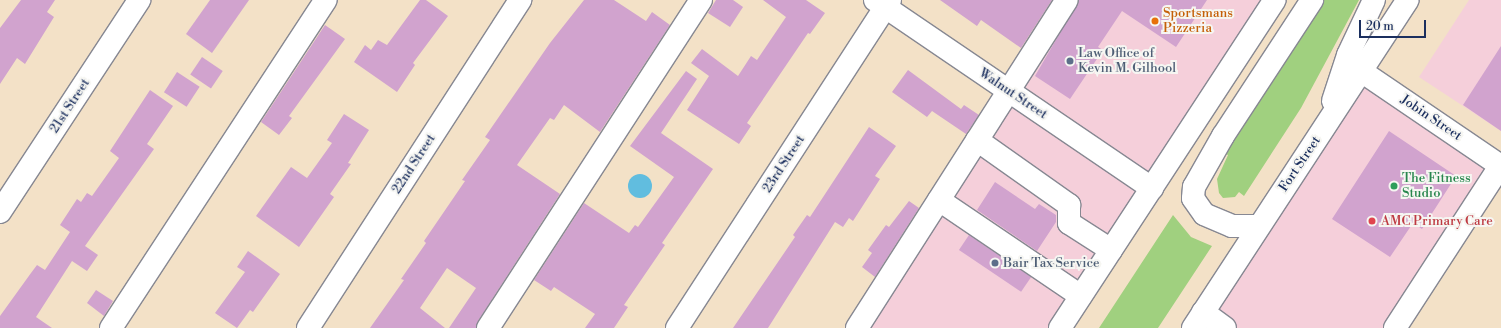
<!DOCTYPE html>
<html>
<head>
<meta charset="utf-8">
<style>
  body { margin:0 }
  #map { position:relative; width:1501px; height:328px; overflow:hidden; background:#f3e1c7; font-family:"Libre Bodoni",serif }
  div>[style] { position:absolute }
  .built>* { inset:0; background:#f5cfda }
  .green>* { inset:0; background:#a0d07f }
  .water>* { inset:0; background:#61bddf }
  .round { border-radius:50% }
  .building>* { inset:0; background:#d1a3ce; transform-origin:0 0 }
  .roads { filter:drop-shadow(1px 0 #878892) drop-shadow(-1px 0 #878892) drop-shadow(0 1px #878892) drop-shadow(0 -1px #878892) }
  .minor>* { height:22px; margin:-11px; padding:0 11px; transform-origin:11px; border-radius:11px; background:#fff }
  .major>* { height:22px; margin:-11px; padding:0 11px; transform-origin:11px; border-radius:11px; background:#fff }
  .dots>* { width:11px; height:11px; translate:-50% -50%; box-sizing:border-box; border:2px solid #f6f6f2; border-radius:50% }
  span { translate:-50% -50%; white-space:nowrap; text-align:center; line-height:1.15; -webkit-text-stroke:4px #f6f6f2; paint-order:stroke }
  .food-label { font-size:13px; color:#c56008 }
  .left { translate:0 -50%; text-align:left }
  .service-label { font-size:13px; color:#4e5e75 }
  .street-label { font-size:13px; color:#1b2f5e }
  .leisure-label { font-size:13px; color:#27864d }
  .health-label { font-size:13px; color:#be3a42 }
  .scale { position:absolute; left:1359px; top:20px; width:67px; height:18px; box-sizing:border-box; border:2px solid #1b2f5e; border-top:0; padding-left:5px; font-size:12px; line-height:14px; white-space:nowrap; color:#1b2f5e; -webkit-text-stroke:3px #f6f6f2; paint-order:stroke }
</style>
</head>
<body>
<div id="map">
  <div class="built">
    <div style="clip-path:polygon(1067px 0,1275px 0,1060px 328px,857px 328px)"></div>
    <div style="clip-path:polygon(1469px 0,1501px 0,1501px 131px,1419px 77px)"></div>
    <div style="clip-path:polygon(1361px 71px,1501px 166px,1395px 328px,1193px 328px)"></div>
  </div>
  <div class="green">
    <div style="clip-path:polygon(1323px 0,1359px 0,1301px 108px,1244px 196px,1239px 192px,1235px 197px,1223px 198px,1219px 193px,1217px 179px,1228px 155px,1224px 153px)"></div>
    <div style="clip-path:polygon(1173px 215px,1191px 237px,1212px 246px,1158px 328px,1099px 328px)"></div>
  </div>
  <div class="water">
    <div class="round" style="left:628px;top:174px;width:24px;height:24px"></div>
  </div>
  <div class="building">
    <div style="clip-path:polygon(21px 0,55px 0,47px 12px,54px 17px,25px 64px,17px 58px,0 84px,0 28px)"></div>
    <div style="clip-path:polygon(210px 0,249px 0,212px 53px,186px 34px)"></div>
    <div style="clip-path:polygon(420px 0,426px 0,448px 16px,413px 63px,415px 65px,397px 92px,354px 62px,365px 45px,371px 50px,378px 40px,387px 45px)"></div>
    <div style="clip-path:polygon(584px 0,614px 0,646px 21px,652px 12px,670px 25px,600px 132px,564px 105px,554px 120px,550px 118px,517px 165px,560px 194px,478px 321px,476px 328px,449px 328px,476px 288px,447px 268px,420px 308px,445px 328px,370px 328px,404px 280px,401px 279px,426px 243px,424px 241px,465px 181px,462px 180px,490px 140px,485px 137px,550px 43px)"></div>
    <div style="clip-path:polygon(716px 0,733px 0,743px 7px,730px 27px,708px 13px)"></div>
    <div style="clip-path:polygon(763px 0,806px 0,825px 13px,810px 34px,808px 33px,747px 123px,751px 126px,739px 144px,687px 110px,709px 76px,691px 63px,702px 49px,738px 76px,751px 56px,757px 60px,786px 17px)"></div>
    <div style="clip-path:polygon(940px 0,1052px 0,1021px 48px,981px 20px,977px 26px)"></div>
    <div style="clip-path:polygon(1079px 0,1207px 0,1176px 47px,1122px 11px,1098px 47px,1103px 50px,1070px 99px,1035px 76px)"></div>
    <div style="clip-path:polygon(325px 25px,345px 39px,289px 116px,292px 118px,279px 135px,261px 122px)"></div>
    <div style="clip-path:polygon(1501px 46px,1501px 131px,1463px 105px)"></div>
    <div style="left:202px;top:57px;width:25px;height:21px;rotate:34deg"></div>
    <div style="clip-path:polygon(908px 70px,961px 109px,964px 105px,979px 115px,966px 134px,932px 111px,927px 117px,892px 92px)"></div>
    <div style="clip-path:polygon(686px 71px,697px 79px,661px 133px,713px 169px,662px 243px,665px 245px,624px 305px,628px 307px,614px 328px,585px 328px,595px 314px,554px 287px,551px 291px,534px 280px,584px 203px,629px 233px,635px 225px,638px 227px,674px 177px,630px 146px)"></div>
    <div style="left:177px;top:72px;width:27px;height:24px;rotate:33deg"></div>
    <div style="clip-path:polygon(150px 90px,173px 106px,147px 144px,154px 149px,85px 246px,98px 255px,87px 271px,72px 261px,36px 317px,52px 328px,0 328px,0 316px,31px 273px,37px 265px,45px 270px,70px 232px,60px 225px,77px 199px,81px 202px,87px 193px,92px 196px,119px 158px,110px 151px)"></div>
    <div style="clip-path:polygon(344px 114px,369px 130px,348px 163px,351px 164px,330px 194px,334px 197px,299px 247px,256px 216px,291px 167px,307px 178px,332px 143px,327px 140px)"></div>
    <div style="clip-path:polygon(869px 127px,896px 146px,875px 176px,880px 179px,853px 221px,849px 218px,843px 227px,835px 222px,768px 328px,733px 328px,795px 237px,793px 235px,807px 215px,810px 217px)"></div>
    <div style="clip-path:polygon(1389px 131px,1456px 176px,1422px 229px,1413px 223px,1390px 257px,1332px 219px)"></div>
    <div style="clip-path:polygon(995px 182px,1035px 209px,1039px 204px,1056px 215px,1056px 222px,1037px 251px,977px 210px)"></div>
    <div style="clip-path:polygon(909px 201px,919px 208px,875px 277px,862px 267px,872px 253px,868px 250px,886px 225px,889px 227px)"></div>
    <div style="left:969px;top:235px;width:75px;height:18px;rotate:34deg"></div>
    <div style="clip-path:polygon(248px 251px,280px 274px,253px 312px,250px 310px,237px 328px,215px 313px,245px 272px,237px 267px)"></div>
    <div style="clip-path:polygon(96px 290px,113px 301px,104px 316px,87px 303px)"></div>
  </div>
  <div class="roads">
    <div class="minor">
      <div style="left:875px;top:0;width:335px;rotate:34.2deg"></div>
      <div style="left:1361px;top:71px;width:169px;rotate:34.2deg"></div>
      <div style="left:977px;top:140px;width:113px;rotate:35.2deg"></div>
      <div style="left:1069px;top:205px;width:18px;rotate:90deg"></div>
      <div style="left:1069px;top:223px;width:50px;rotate:32.7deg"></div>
      <div style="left:939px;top:200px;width:171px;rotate:34.1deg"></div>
      <div style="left:0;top:212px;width:254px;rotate:-56.7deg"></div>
      <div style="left:1203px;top:312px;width:27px;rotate:36deg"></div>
      <div style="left:111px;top:328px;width:392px;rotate:-56.8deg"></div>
      <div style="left:308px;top:328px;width:391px;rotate:-57.1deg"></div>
      <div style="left:488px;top:328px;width:391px;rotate:-57deg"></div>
      <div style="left:677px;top:328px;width:391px;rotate:-57deg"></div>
      <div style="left:857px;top:328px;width:389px;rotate:-57.4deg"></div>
      <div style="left:1395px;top:328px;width:194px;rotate:-57deg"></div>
    </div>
    <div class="major">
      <div style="left:1333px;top:101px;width:48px;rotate:-71.9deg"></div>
      <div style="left:1348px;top:55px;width:61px;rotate:-64.7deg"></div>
      <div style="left:1258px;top:226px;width:26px;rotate:180deg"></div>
      <div style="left:1232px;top:226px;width:30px;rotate:-157deg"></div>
      <div style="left:1204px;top:214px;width:19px;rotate:-125deg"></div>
      <div style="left:1193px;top:198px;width:11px;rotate:-85deg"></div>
      <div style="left:1194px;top:187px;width:59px;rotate:-60.4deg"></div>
      <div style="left:1223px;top:136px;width:163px;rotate:-56.8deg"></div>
      <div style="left:1060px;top:328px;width:392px;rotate:-56.8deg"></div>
      <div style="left:1193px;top:328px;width:392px;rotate:-56.8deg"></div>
    </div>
  </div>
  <div class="dots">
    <div style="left:1155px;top:21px;background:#e8710a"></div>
    <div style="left:1070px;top:61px;background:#5c6f8a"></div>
    <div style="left:1394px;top:186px;background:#2e9e5b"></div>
    <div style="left:1372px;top:221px;background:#e0444e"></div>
    <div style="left:995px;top:263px;background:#5c6f8a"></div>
  </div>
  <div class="food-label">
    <span class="left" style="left:1163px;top:21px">Sportsmans<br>Pizzeria</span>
  </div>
  <div class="service-label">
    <span class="left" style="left:1078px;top:61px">Law Office of<br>Kevin M. Gilhool</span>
    <span class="left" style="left:1003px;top:263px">Bair Tax Service</span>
  </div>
  <div class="street-label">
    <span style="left:1013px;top:94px;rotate:34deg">Walnut Street</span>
    <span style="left:70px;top:106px;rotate:-57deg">21st Street</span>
    <span style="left:1431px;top:118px;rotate:34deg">Jobin Street</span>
    <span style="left:414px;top:164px;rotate:-57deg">22nd Street</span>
    <span style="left:784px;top:164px;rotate:-57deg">23rd Street</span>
    <span style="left:1300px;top:164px;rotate:-56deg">Fort Street</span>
  </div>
  <div class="leisure-label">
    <span class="left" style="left:1402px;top:186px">The Fitness<br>Studio</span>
  </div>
  <div class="health-label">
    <span class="left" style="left:1381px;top:221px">AMC Primary Care</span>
  </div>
  <div class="scale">20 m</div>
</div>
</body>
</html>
